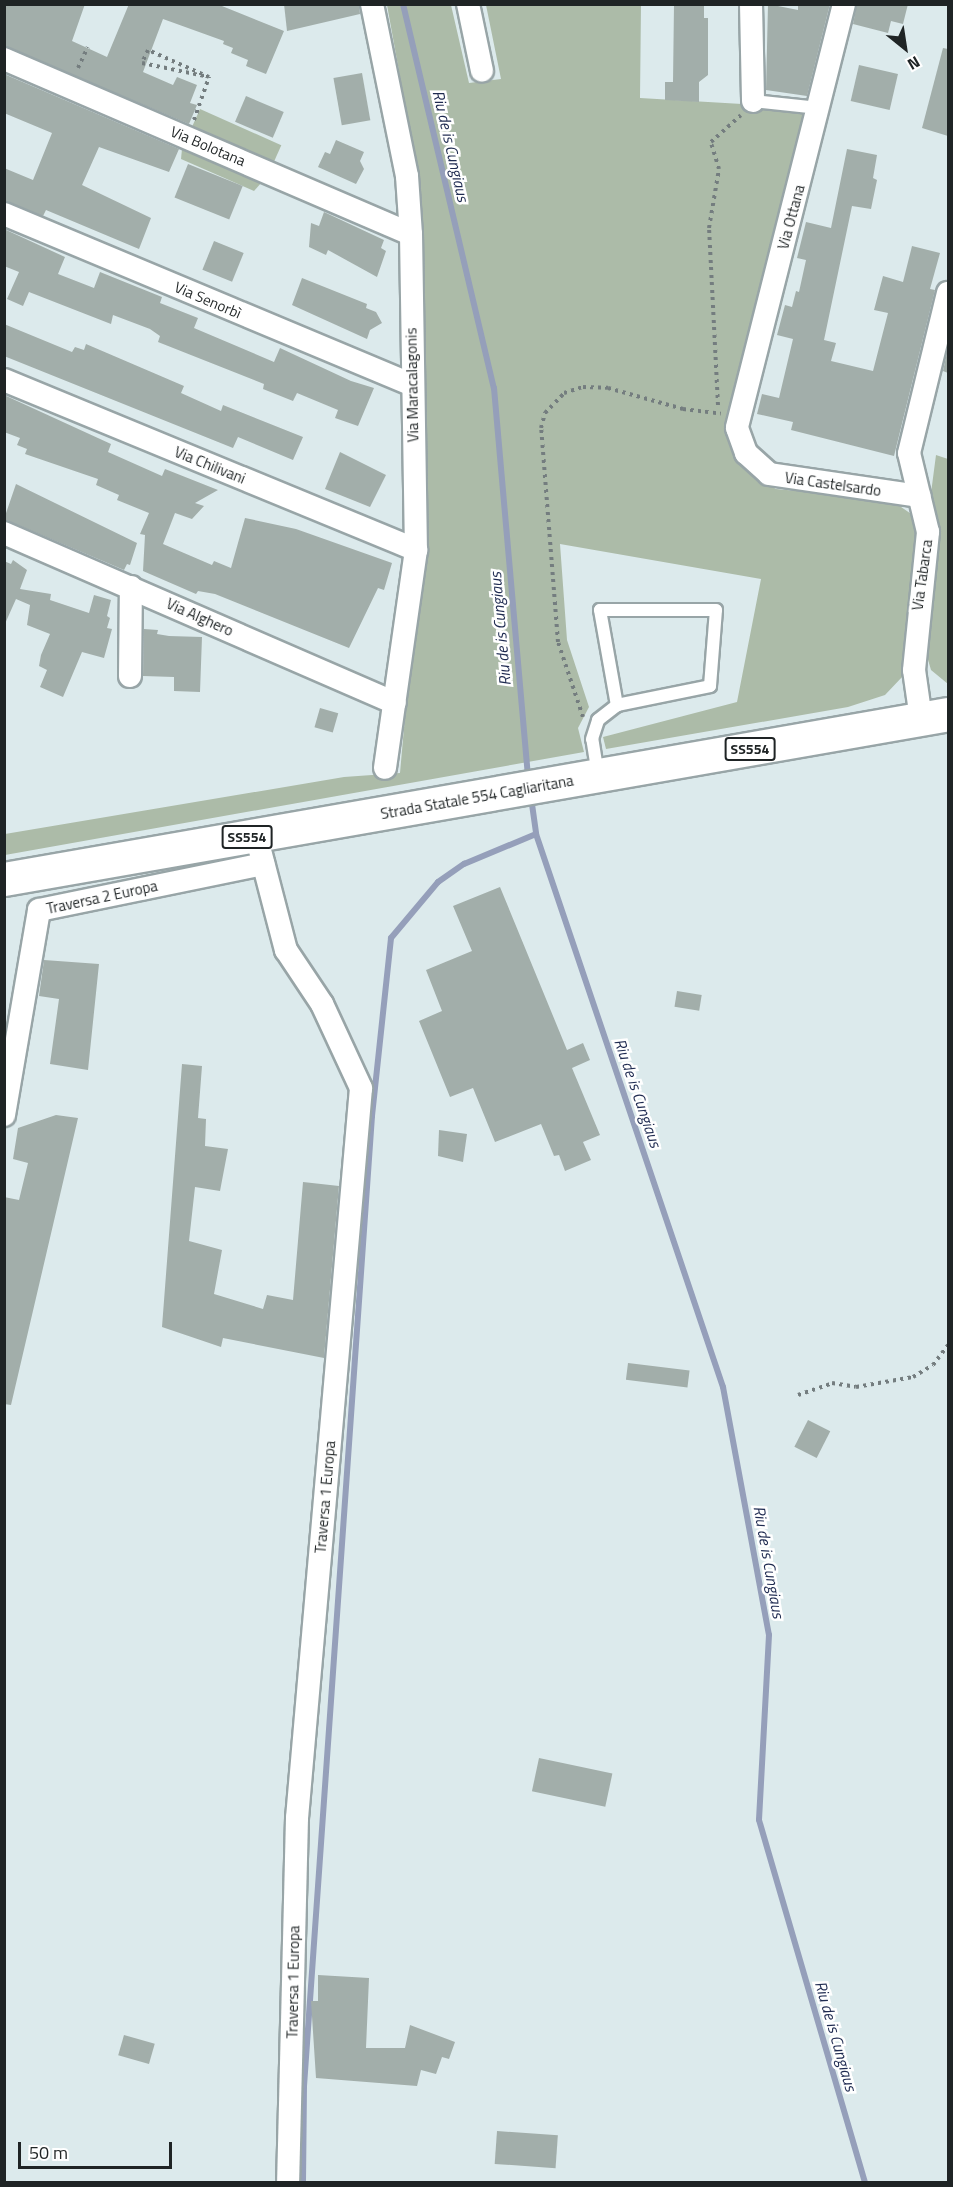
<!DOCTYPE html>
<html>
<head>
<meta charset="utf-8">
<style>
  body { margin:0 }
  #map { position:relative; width:953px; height:2187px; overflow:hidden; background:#dceaec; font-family:"Titillium Web",sans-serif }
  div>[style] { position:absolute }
  .green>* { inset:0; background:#acbba8; transform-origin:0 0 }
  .stream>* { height:6px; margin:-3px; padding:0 3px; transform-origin:3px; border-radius:3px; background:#959fba }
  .building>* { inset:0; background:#a2aeaa; transform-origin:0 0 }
  .path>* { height:4px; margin-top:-2px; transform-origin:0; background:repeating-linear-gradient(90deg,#747d7f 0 3px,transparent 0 7.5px) }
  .roads { filter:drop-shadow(2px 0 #98a5a7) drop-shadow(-2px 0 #98a5a7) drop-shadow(0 2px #98a5a7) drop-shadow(0 -2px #98a5a7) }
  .lane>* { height:12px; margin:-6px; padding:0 6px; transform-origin:6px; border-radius:6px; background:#fff }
  .street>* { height:22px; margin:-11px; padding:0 11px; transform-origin:11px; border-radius:11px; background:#fff }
  .primary>* { height:33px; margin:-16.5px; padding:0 16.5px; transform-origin:16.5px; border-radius:16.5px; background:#fff }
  span { translate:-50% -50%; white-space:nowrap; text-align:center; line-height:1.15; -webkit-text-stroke:5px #fff; paint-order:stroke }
  .shield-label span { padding:2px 4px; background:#fff; border:2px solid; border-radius:4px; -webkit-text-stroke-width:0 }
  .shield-label { font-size:14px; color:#1f2425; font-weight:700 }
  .street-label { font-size:15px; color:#1f2425 }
  .water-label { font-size:16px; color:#1e2a50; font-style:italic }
  .frame { position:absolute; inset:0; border:6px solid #1f2425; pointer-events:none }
  .north { position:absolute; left:875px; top:18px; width:60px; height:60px; -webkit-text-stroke:4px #fff; paint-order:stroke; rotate:150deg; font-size:16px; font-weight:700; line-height:24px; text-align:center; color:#1f2425 }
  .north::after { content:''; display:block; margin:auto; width:21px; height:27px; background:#1f2425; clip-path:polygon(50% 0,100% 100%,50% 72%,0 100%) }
  .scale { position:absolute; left:18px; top:2142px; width:154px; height:27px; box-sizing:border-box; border:3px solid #1f2425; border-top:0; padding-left:8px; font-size:18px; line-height:21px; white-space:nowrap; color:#1f2425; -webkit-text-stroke:4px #fff; paint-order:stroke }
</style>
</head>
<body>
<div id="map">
  <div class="green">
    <div style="clip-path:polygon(387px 5px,451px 5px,469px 83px,501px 79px,486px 5px,641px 5px,640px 98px,742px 104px,804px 114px,809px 123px,725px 433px,754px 477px,776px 489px,891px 500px,917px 518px,921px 537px,903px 676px,885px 695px,848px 707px,606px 749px,603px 737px,737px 702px,761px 579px,560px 544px,567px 640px,589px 707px,578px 728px,584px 752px,5px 855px,5px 834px,344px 777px,400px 773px,411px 649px,418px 176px)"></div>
    <div style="left:200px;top:109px;width:89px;height:20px;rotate:24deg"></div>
    <div style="clip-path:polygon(182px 149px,262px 182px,254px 191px,181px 159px)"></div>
    <div style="clip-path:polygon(936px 455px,948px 459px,948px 684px,931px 670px,924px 646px,937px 555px,938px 521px,931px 493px)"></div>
  </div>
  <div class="stream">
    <div style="left:403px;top:4px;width:395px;rotate:76.7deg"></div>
    <div style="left:494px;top:388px;width:391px;rotate:85deg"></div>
    <div style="left:531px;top:797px;width:37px;rotate:82deg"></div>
    <div style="left:536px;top:834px;width:584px;rotate:71.32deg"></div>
    <div style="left:723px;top:1387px;width:252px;rotate:79.5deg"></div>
    <div style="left:769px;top:1635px;width:185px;rotate:93.1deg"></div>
    <div style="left:759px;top:1820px;width:377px;rotate:73.7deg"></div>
    <div style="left:303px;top:2182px;width:96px;rotate:-89.4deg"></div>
    <div style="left:304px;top:2086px;width:972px;rotate:-85.99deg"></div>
    <div style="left:372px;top:1116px;width:179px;rotate:-83.9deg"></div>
    <div style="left:391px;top:938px;width:73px;rotate:-50deg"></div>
    <div style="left:438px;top:882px;width:32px;rotate:-35deg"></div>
    <div style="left:464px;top:864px;width:78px;rotate:-22.6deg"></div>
  </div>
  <div class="building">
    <div style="clip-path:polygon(4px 4px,85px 4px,72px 41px,107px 57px,129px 4px,217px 4px,284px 31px,266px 74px,246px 66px,248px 60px,231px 53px,233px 48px,223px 44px,224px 41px,163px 19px,143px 72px,173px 85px,177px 77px,197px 85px,190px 103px,197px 105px,189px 124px,4px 46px)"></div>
    <div style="clip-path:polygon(284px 4px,359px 4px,360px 14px,287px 31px)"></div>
    <div style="clip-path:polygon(674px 4px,704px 4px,704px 18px,708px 18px,708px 75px,699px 82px,699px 102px,665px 100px,665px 82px,673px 82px)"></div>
    <div style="clip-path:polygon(768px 4px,798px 10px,798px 4px,830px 4px,807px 96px,766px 90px)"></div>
    <div style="clip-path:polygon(857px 4px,908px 4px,903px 24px,891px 21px,888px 33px,853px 24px)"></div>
    <div style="clip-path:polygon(943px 48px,948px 49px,948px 136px,922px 128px)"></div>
    <div style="left:859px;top:65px;width:40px;height:37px;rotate:13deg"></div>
    <div style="left:362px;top:73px;width:48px;height:29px;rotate:80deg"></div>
    <div style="clip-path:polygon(4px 74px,179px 149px,169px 172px,99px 147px,82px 185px,151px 218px,139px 249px,46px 210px,43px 216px,4px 201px,4px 168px,33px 180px,52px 133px,4px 113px)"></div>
    <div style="left:246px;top:96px;width:41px;height:28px;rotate:23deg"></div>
    <div style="clip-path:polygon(336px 140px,364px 152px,360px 161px,364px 169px,356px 184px,318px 167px,325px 152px,330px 154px)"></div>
    <div style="clip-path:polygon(847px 149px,877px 155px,873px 178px,877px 180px,871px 209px,852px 206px,824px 340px,836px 343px,831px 361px,873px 371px,888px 313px,874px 310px,883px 276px,903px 282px,912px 246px,940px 253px,930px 289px,935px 290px,894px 456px,791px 430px,793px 422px,757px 414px,762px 394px,779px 398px,793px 339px,777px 335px,785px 305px,792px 307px,796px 291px,799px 292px,806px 260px,797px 258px,806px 222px,831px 228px)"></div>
    <div style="left:188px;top:164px;width:59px;height:36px;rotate:22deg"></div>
    <div style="clip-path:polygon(324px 212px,384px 240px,381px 248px,386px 251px,377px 277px,328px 250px,326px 255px,309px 247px,311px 223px,319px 226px)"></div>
    <div style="clip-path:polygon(4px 229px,65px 257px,58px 274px,94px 288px,100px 272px,162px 297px,160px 303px,198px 318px,194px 328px,274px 362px,280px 348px,351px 381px,374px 388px,358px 426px,335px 418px,338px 410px,297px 393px,293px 401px,263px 389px,264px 384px,158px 342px,160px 336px,150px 329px,113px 315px,111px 324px,29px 292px,23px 306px,7px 299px,19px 272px,4px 266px)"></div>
    <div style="left:214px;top:241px;width:32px;height:31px;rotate:22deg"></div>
    <div style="clip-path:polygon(302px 278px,367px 304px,366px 308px,376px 312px,382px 323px,370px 330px,367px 339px,292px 305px)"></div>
    <div style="clip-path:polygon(4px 324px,72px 352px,75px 347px,84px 350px,86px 344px,184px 386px,181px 393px,221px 411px,223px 405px,303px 437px,293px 460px,238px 437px,233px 448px,4px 356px)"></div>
    <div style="clip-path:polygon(948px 348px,948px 373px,943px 371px)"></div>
    <div style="clip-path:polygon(4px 395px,111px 444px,108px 452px,162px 476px,165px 469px,218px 490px,195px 503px,204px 506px,192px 519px,175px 513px,163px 544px,212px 565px,214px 561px,231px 568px,245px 518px,296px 529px,392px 563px,384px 590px,378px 588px,349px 648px,215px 594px,198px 591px,196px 594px,143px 571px,145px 535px,140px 534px,149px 513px,117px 500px,119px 495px,96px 485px,98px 479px,25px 454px,27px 449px,17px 445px,20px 438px,4px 432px)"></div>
    <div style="clip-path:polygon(340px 452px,386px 475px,370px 507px,325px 489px)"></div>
    <div style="clip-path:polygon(16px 484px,137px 543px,130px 565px,127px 564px,124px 570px,4px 519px)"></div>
    <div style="clip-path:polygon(13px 560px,27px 570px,20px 589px,51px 594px,50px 600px,89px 613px,94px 595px,111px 600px,107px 616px,110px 618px,107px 628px,112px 629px,104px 658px,82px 652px,63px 697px,40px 687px,47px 670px,39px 666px,41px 655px,50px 634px,27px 625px,30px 605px,16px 599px,4px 626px,4px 561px,11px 564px)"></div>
    <div style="clip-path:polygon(144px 629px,158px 630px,157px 634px,169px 636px,202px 637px,200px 692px,174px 691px,174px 677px,143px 676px)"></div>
    <div style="left:320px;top:708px;width:19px;height:20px;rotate:16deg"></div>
    <div style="clip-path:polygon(500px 887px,567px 1050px,583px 1043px,590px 1060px,572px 1068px,600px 1135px,583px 1142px,591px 1160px,565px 1171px,559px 1155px,554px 1156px,541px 1124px,495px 1142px,473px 1088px,450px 1097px,419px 1021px,442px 1011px,426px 970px,472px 951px,453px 906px)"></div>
    <div style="clip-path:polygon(44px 960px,99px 964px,88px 1070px,50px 1064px,59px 999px,39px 996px)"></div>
    <div style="left:677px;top:991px;width:25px;height:16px;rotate:9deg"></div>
    <div style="clip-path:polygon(182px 1064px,202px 1066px,198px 1118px,206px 1119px,205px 1146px,228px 1149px,220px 1191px,195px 1187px,189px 1241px,222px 1250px,214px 1294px,263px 1309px,267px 1295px,293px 1300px,303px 1182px,339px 1186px,324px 1358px,223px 1338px,221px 1347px,162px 1327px)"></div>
    <div style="clip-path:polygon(56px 1115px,78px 1118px,11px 1405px,4px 1404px,4px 1197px,19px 1200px,28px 1163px,13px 1159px,18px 1128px)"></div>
    <div style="clip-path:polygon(439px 1130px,467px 1134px,463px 1162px,438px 1156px)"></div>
    <div style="left:628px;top:1363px;width:62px;height:17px;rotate:7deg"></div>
    <div style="left:808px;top:1420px;width:25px;height:30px;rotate:27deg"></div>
    <div style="left:539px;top:1758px;width:75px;height:34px;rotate:12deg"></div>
    <div style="clip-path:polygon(318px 1975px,369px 1978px,366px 2048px,405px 2048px,410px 2025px,455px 2042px,449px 2059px,442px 2057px,436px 2074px,421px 2070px,417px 2086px,316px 2078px,311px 2001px,318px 2001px)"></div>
    <div style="left:124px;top:2035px;width:32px;height:21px;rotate:16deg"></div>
    <div style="left:497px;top:2131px;width:61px;height:33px;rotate:4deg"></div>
  </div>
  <div class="path">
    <div style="left:78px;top:68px;width:23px;rotate:-65deg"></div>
    <div style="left:194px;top:120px;width:46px;rotate:-70.8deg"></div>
    <div style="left:209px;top:77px;width:67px;rotate:-156.1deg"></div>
    <div style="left:148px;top:50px;width:14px;rotate:115deg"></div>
    <div style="left:142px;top:63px;width:68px;rotate:11.8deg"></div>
    <div style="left:718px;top:405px;width:177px;rotate:-92.9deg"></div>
    <div style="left:709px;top:228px;width:60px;rotate:-80.4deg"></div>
    <div style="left:719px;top:169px;width:28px;rotate:-107deg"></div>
    <div style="left:711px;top:142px;width:40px;rotate:-42deg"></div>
    <div style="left:583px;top:717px;width:79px;rotate:-108.4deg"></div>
    <div style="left:558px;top:642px;width:215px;rotate:-94.5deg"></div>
    <div style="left:541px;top:428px;width:16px;rotate:-75deg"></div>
    <div style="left:545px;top:413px;width:28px;rotate:-46deg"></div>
    <div style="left:564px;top:393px;width:20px;rotate:-18deg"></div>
    <div style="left:583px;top:387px;width:25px;rotate:2deg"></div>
    <div style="left:608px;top:388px;width:78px;rotate:15.6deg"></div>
    <div style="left:683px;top:409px;width:38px;rotate:7deg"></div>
    <div style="left:798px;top:1395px;width:36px;rotate:-19deg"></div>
    <div style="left:832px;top:1383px;width:24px;rotate:9deg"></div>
    <div style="left:856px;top:1387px;width:58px;rotate:-10deg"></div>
    <div style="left:913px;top:1377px;width:23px;rotate:-31deg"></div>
    <div style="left:933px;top:1365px;width:25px;rotate:-53deg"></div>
  </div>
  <div class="roads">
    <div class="lane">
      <div style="left:753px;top:101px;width:66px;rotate:6.1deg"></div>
      <div style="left:598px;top:775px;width:36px;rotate:-99deg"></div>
      <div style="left:592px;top:739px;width:20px;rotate:-72deg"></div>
      <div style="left:598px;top:720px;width:24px;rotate:-38deg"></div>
      <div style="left:617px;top:705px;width:95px;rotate:-11.5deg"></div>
      <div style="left:710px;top:686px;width:76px;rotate:-85.5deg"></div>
      <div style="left:716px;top:610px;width:116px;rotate:180deg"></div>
      <div style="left:600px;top:610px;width:97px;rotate:79.9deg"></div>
    </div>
    <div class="street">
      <div style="left:372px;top:4px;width:176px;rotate:78.5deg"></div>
      <div style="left:407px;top:176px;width:58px;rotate:86.1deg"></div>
      <div style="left:411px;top:234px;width:316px;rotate:89.1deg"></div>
      <div style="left:416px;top:550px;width:220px;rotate:98.1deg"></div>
      <div style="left:468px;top:4px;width:68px;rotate:78.2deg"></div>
      <div style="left:751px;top:4px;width:97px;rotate:88.8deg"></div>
      <div style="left:844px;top:4px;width:437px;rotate:104.2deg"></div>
      <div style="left:737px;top:428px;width:27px;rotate:70deg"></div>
      <div style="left:746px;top:453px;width:31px;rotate:42deg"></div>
      <div style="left:769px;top:474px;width:152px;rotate:8.3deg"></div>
      <div style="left:4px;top:59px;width:443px;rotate:23.3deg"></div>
      <div style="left:4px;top:214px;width:442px;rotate:22.7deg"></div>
      <div style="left:4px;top:380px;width:446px;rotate:22.4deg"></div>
      <div style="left:4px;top:533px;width:426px;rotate:23.5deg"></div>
      <div style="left:130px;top:676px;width:89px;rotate:-89.4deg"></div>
      <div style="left:921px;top:719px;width:49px;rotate:-98.1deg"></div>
      <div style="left:914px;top:670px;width:139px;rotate:-84.2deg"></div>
      <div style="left:928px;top:532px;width:81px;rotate:-103.5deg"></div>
      <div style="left:909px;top:453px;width:165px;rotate:-76.3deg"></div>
      <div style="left:256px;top:835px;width:119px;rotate:75.4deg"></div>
      <div style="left:286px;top:950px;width:65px;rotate:56.3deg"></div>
      <div style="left:322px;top:1004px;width:93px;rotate:65.1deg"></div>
      <div style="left:361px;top:1088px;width:733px;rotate:95.01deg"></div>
      <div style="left:297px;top:1818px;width:364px;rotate:91.4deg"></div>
      <div style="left:4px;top:1115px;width:208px;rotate:-80.3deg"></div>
      <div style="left:39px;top:910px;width:229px;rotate:-11.6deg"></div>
    </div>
    <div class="primary">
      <div style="left:4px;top:879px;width:958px;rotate:-9.91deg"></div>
    </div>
  </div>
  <div class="shield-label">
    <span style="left:750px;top:749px">SS554</span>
    <span style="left:247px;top:837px">SS554</span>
  </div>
  <div class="street-label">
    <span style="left:208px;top:146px;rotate:23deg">Via Bolotana</span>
    <span style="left:791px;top:217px;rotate:-75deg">Via Ottana</span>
    <span style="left:208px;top:300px;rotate:23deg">Via Senorbì</span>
    <span style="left:412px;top:385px;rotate:-91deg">Via Maracalagonis</span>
    <span style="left:210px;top:465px;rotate:22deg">Via Chilivani</span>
    <span style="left:833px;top:484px;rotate:8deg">Via Castelsardo</span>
    <span style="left:922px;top:575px;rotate:-82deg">Via Tabarca</span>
    <span style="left:200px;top:617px;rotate:24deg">Via Alghero</span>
    <span style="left:477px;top:797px;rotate:-10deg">Strada Statale 554 Cagliaritana</span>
    <span style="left:102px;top:897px;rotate:-12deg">Traversa 2 Europa</span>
    <span style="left:325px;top:1497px;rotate:-85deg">Traversa 1 Europa</span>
    <span style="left:293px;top:1982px;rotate:-89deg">Traversa 1 Europa</span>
  </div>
  <div class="water-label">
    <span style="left:451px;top:146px;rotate:77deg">Riu de is Cungiaus</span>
    <span style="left:500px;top:629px;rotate:-95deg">Riu de is Cungiaus</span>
    <span style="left:638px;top:1093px;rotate:71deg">Riu de is Cungiaus</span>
    <span style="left:769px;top:1562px;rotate:80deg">Riu de is Cungiaus</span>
    <span style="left:836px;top:2036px;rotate:74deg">Riu de is Cungiaus</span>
  </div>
  <div class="frame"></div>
  <div class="north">N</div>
  <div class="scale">50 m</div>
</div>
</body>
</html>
